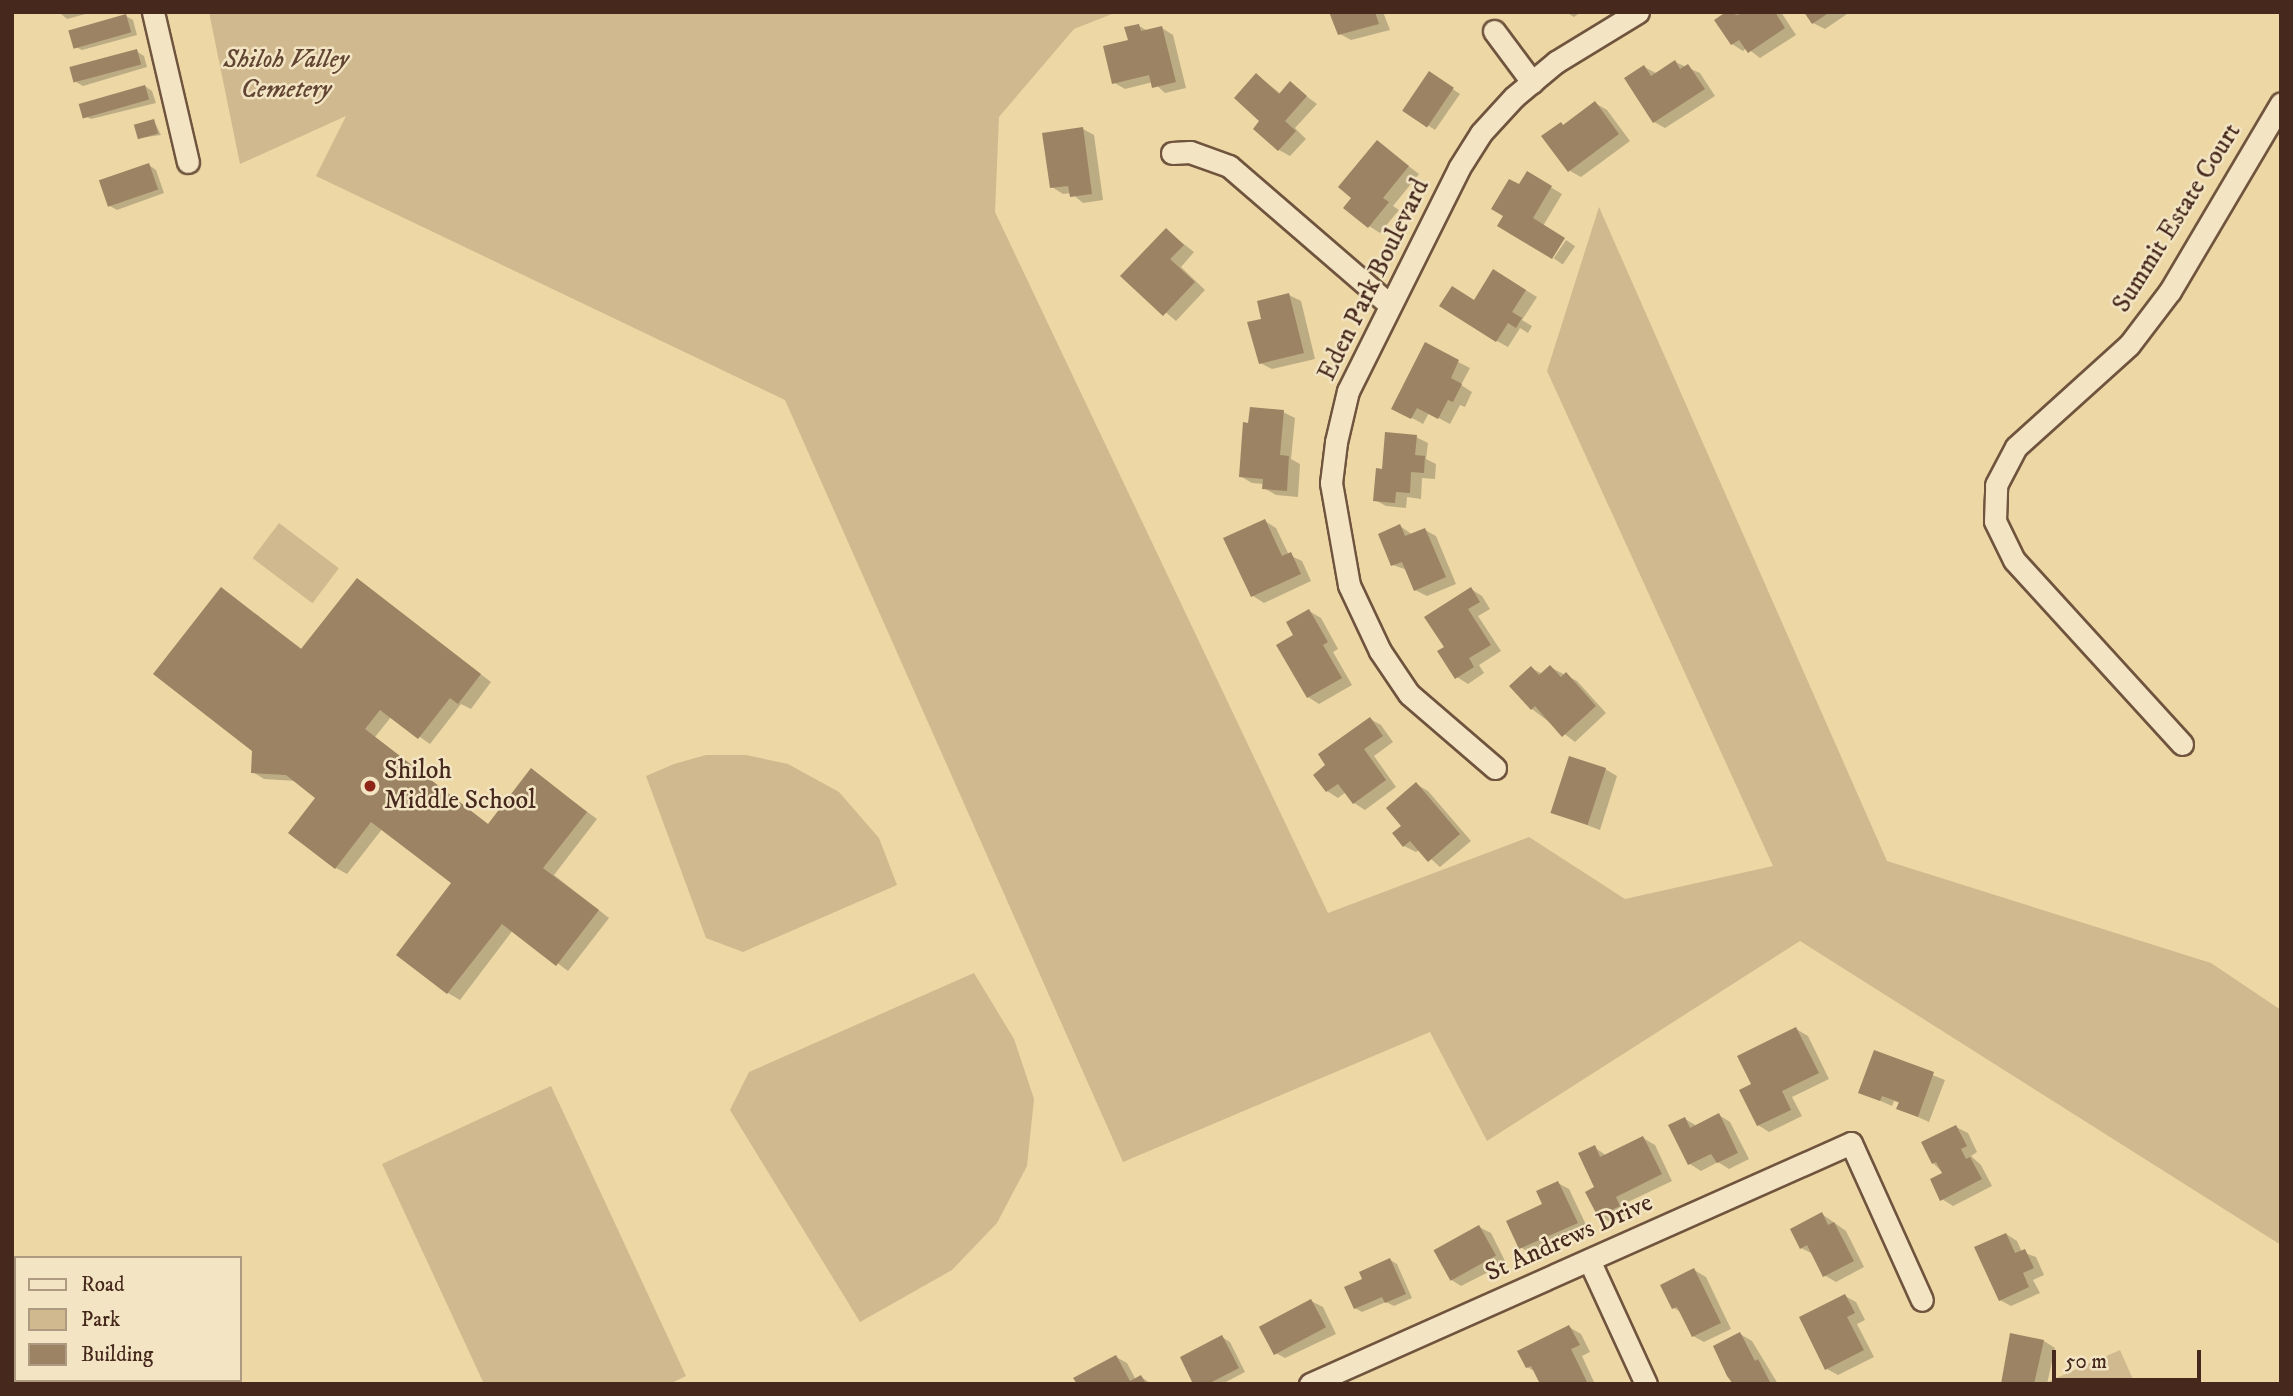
<!DOCTYPE html>
<html>
<head>
<meta charset="utf-8">
<style>
  body { margin:0 }
  #map { position:relative; width:2293px; height:1396px; overflow:hidden; background:#ecd7a5; font-family:"IM FELL DW Pica",serif }
  div>[style] { position:absolute }
  .green>* { inset:0; background:#d0b98e; transform-origin:0 0 }
  .shadow>* { inset:0; background:#0003; transform-origin:0 0 }
  .building>* { inset:0; background:#9c8363; transform-origin:0 0 }
  .roads { filter:drop-shadow(2px 0 #70543e) drop-shadow(-2px 0 #70543e) drop-shadow(0 2px #70543e) drop-shadow(0 -2px #70543e) }
  .minor>* { height:21px; margin:-10.5px; padding:0 10.5px; transform-origin:10.5px; border-radius:10.5px; background:#f3e5c4 }
  .dots>* { width:19px; height:19px; translate:-50% -50%; box-sizing:border-box; border:4px solid #f3e5c4; border-radius:50% }
  span { translate:-50% -50%; white-space:nowrap; text-align:center; line-height:1.15; -webkit-text-stroke:5px #f3e5c4; paint-order:stroke }
  .park-label { font-size:26px; color:#624533; font-style:italic }
  .street-label { font-size:26px; color:#46281c }
  .poi-label { font-size:26px; color:#46281c }
  .left { translate:0 -50%; text-align:left }
  .frame { position:absolute; inset:0; border:14px solid #46281c; pointer-events:none }
  .legend { position:absolute; left:14px; top:1256px; width:228px; height:126px; box-sizing:border-box; background:#f3e5c4; border:2px solid #ae9981; margin:0; padding:9px 12px; list-style:none; font-size:21px; color:#46281c }
  .legend li { display:flex; align-items:center; gap:14px; height:35px }
  .legend b { width:35px; border:2px solid #ae9981 }
  .scale { position:absolute; left:2052px; top:1350px; width:149px; height:32px; box-sizing:border-box; border:4px solid #46281c; border-top:0; padding-left:9px; font-size:21px; line-height:24px; white-space:nowrap; color:#46281c; -webkit-text-stroke:5px #f3e5c4; paint-order:stroke }
</style>
</head>
<body>
<div id="map">
  <div class="green">
    <div style="clip-path:polygon(209px 12px,1117px 12px,1074px 29px,999px 117px,995px 212px,1328px 913px,1529px 837px,1625px 899px,1773px 866px,1547px 371px,1599px 207px,1887px 861px,2211px 963px,2281px 1010px,2281px 1245px,1800px 941px,1487px 1141px,1430px 1032px,1123px 1162px,785px 400px,316px 176px,346px 116px,240px 164px)"></div>
    <div style="left:279px;top:523px;width:75px;height:44px;rotate:37deg"></div>
    <div style="clip-path:polygon(706px 755px,746px 755px,788px 764px,839px 792px,879px 838px,897px 885px,743px 952px,706px 938px,646px 776px,674px 764px)"></div>
    <div style="clip-path:polygon(974px 973px,1014px 1039px,1034px 1099px,1027px 1166px,997px 1223px,952px 1270px,860px 1322px,730px 1110px,749px 1072px)"></div>
    <div style="clip-path:polygon(551px 1086px,686px 1376px,670px 1384px,484px 1384px,382px 1164px)"></div>
    <div style="clip-path:polygon(2120px 1350px,2135px 1384px,2043px 1384px)"></div>
  </div>
  <div class="shadow">
    <div style="clip-path:polygon(59px 12px,93px 12px,67px 19px)"></div>
    <div style="clip-path:polygon(1331px 12px,1383px 12px,1390px 30px,1351px 40px,1340px 34px)"></div>
    <div style="clip-path:polygon(1566px 12px,1581px 12px,1574px 17px)"></div>
    <div style="clip-path:polygon(1729px 12px,1781px 12px,1796px 35px,1760px 58px,1747px 48px,1743px 51px,1732px 44px,1716px 20px)"></div>
    <div style="clip-path:polygon(1806px 12px,1850px 12px,1825px 29px,1813px 23px)"></div>
    <div style="clip-path:polygon(126px 16px,133px 20px,137px 35px,82px 50px,74px 46px)"></div>
    <div style="clip-path:polygon(1139px 26px,1148px 31px,1162px 28px,1173px 35px,1186px 88px,1165px 93px,1153px 82px,1125px 89px,1113px 82px)"></div>
    <div style="clip-path:polygon(136px 51px,144px 56px,147px 67px,83px 86px,76px 82px)"></div>
    <div style="clip-path:polygon(1675px 62px,1700px 73px,1715px 96px,1665px 128px,1654px 122px,1644px 67px,1656px 73px)"></div>
    <div style="clip-path:polygon(1257px 75px,1281px 94px,1290px 84px,1317px 104px,1295px 128px,1306px 139px,1290px 156px,1279px 150px,1262px 121px)"></div>
    <div style="clip-path:polygon(1436px 78px,1460px 94px,1435px 130px,1405px 110px)"></div>
    <div style="clip-path:polygon(145px 86px,152px 91px,156px 103px,91px 119px,83px 115px)"></div>
    <div style="clip-path:polygon(1595px 103px,1607px 110px,1630px 141px,1581px 177px,1570px 171px,1561px 124px,1565px 126px)"></div>
    <div style="clip-path:polygon(154px 121px,161px 135px,140px 138px)"></div>
    <div style="clip-path:polygon(1083px 129px,1094px 135px,1103px 200px,1083px 203px,1071px 193px,1063px 194px,1052px 187px)"></div>
    <div style="clip-path:polygon(1377px 142px,1419px 174px,1393px 206px,1399px 210px,1380px 233px,1369px 226px,1354px 197px)"></div>
    <div style="clip-path:polygon(149px 165px,156px 170px,164px 193px,117px 210px,110px 206px)"></div>
    <div style="clip-path:polygon(1527px 173px,1562px 194px,1543px 226px,1499px 226px)"></div>
    <div style="clip-path:polygon(1166px 230px,1194px 252px,1181px 267px,1205px 290px,1176px 321px,1123px 276px)"></div>
    <div style="left:1566px;top:240px;width:11px;height:22px;rotate:34deg"></div>
    <div style="clip-path:polygon(1505px 277px,1537px 297px,1522px 320px,1532px 326px,1528px 333px,1520px 328px,1508px 347px,1497px 341px,1475px 302px)"></div>
    <div style="clip-path:polygon(1289px 295px,1301px 301px,1315px 359px,1272px 369px,1260px 363px)"></div>
    <div style="clip-path:polygon(1425px 345px,1470px 368px,1461px 385px,1472px 392px,1465px 407px,1460px 405px,1450px 424px,1429px 413px,1423px 424px,1405px 414px)"></div>
    <div style="clip-path:polygon(1283px 412px,1295px 418px,1291px 459px,1300px 464px,1298px 497px,1276px 495px,1264px 488px,1264px 484px,1252px 483px,1240px 476px,1250px 425px)"></div>
    <div style="clip-path:polygon(1416px 437px,1428px 443px,1426px 459px,1436px 464px,1435px 479px,1422px 478px,1421px 499px,1407px 497px,1406px 508px,1386px 506px,1375px 500px,1384px 471px)"></div>
    <div style="clip-path:polygon(1265px 521px,1276px 528px,1289px 555px,1302px 561px,1311px 581px,1264px 603px,1253px 596px)"></div>
    <div style="clip-path:polygon(1400px 526px,1413px 535px,1425px 530px,1436px 536px,1456px 584px,1427px 596px,1415px 590px,1407px 570px,1393px 565px)"></div>
    <div style="clip-path:polygon(357px 580px,491px 682px,471px 709px,461px 704px,430px 744px,391px 717px,375px 737px,489px 825px,531px 770px,597px 819px,554px 875px,609px 918px,568px 971px,513px 930px,460px 1000px,448px 993px,399px 954px,453px 883px,383px 828px,347px 874px,336px 868px,318px 797px,296px 781px,264px 779px,253px 772px,254px 750px,221px 589px,303px 650px)"></div>
    <div style="clip-path:polygon(1471px 589px,1482px 596px,1490px 609px,1478px 616px,1501px 651px,1479px 665px,1484px 673px,1468px 684px,1457px 677px)"></div>
    <div style="clip-path:polygon(1309px 611px,1321px 618px,1338px 649px,1333px 652px,1352px 685px,1319px 704px,1308px 697px,1296px 636px)"></div>
    <div style="clip-path:polygon(1550px 667px,1577px 681px,1606px 713px,1575px 742px,1532px 709px,1531px 668px,1543px 674px)"></div>
    <div style="clip-path:polygon(1370px 719px,1381px 725px,1393px 742px,1374px 756px,1396px 787px,1365px 810px,1354px 803px,1346px 792px,1338px 798px,1327px 791px)"></div>
    <div style="clip-path:polygon(1605px 769px,1617px 776px,1600px 830px,1553px 812px)"></div>
    <div style="clip-path:polygon(1416px 784px,1428px 791px,1471px 841px,1440px 867px,1420px 849px,1416px 852px,1404px 846px,1394px 834px,1403px 826px)"></div>
    <div style="clip-path:polygon(1796px 1029px,1808px 1036px,1829px 1079px,1792px 1097px,1802px 1116px,1769px 1132px,1758px 1125px,1753px 1085px)"></div>
    <div style="clip-path:polygon(1875px 1052px,1945px 1080px,1929px 1122px,1898px 1108px,1900px 1103px,1894px 1101px,1892px 1106px,1860px 1092px)"></div>
    <div style="clip-path:polygon(1719px 1115px,1730px 1122px,1749px 1159px,1729px 1169px,1718px 1162px,1701px 1171px,1690px 1164px,1685px 1119px,1697px 1126px)"></div>
    <div style="clip-path:polygon(1956px 1127px,1968px 1133px,1977px 1152px,1971px 1156px,1981px 1165px,1992px 1186px,1953px 1206px,1942px 1199px,1944px 1174px,1933px 1163px)"></div>
    <div style="clip-path:polygon(1643px 1138px,1655px 1145px,1672px 1181px,1626px 1203px,1631px 1212px,1610px 1222px,1599px 1216px,1594px 1147px,1607px 1156px)"></div>
    <div style="clip-path:polygon(1558px 1183px,1569px 1189px,1588px 1229px,1532px 1254px,1520px 1247px)"></div>
    <div style="clip-path:polygon(1822px 1214px,1846px 1231px,1864px 1267px,1836px 1282px,1824px 1275px,1813px 1254px,1801px 1248px)"></div>
    <div style="clip-path:polygon(1479px 1227px,1491px 1233px,1506px 1263px,1461px 1286px,1450px 1279px)"></div>
    <div style="clip-path:polygon(2006px 1234px,2017px 1241px,2022px 1252px,2036px 1257px,2044px 1275px,2033px 1280px,2040px 1293px,2011px 1306px,2000px 1300px)"></div>
    <div style="clip-path:polygon(1390px 1260px,1397px 1264px,1412px 1298px,1394px 1306px,1386px 1302px,1362px 1312px,1355px 1308px,1364px 1280px)"></div>
    <div style="clip-path:polygon(1694px 1270px,1706px 1277px,1731px 1329px,1704px 1342px,1693px 1336px,1682px 1313px,1674px 1308px)"></div>
    <div style="clip-path:polygon(1845px 1296px,1856px 1302px,1865px 1320px,1857px 1324px,1874px 1357px,1838px 1375px,1827px 1369px)"></div>
    <div style="clip-path:polygon(1311px 1301px,1323px 1307px,1336px 1334px,1285px 1358px,1274px 1352px)"></div>
    <div style="clip-path:polygon(1569px 1327px,1581px 1334px,1590px 1352px,1582px 1356px,1595px 1384px,1542px 1384px,1536px 1372px,1527px 1367px)"></div>
    <div style="clip-path:polygon(1740px 1334px,1752px 1341px,1778px 1384px,1735px 1384px)"></div>
    <div style="clip-path:polygon(1222px 1337px,1230px 1342px,1245px 1372px,1222px 1384px,1195px 1384px)"></div>
    <div style="clip-path:polygon(2044px 1341px,2055px 1348px,2047px 1384px,2003px 1384px)"></div>
    <div style="clip-path:polygon(1116px 1357px,1127px 1363px,1136px 1380px,1141px 1377px,1152px 1384px,1079px 1384px)"></div>
  </div>
  <div class="building">
    <div style="clip-path:polygon(1329px 12px,1375px 12px,1379px 24px,1338px 35px)"></div>
    <div style="clip-path:polygon(1726px 12px,1738px 15px,1742px 12px,1775px 12px,1785px 28px,1748px 53px,1739px 40px,1731px 45px,1714px 20px)"></div>
    <div style="clip-path:polygon(1804px 12px,1830px 12px,1812px 24px)"></div>
    <div style="left:126px;top:14px;width:19px;height:60px;rotate:74deg"></div>
    <div style="clip-path:polygon(1139px 24px,1141px 31px,1162px 26px,1176px 82px,1152px 88px,1149px 75px,1112px 84px,1103px 46px,1128px 40px,1124px 27px)"></div>
    <div style="left:137px;top:49px;width:16px;height:70px;rotate:75deg"></div>
    <div style="clip-path:polygon(1675px 60px,1680px 69px,1688px 64px,1705px 89px,1653px 123px,1624px 78px,1644px 65px,1651px 76px)"></div>
    <div style="left:1429px;top:71px;width:30px;height:48px;rotate:34deg"></div>
    <div style="clip-path:polygon(1256px 73px,1279px 94px,1290px 81px,1307px 96px,1285px 121px,1296px 131px,1278px 151px,1253px 129px,1259px 121px,1234px 98px)"></div>
    <div style="left:145px;top:85px;width:15px;height:69px;rotate:74deg"></div>
    <div style="clip-path:polygon(1595px 101px,1619px 134px,1568px 172px,1541px 136px,1561px 122px,1563px 125px)"></div>
    <div style="left:154px;top:119px;width:15px;height:21px;rotate:74deg"></div>
    <div style="clip-path:polygon(1083px 127px,1092px 194px,1070px 197px,1068px 186px,1050px 188px,1042px 133px)"></div>
    <div style="clip-path:polygon(1377px 140px,1409px 166px,1383px 198px,1389px 202px,1368px 228px,1343px 208px,1351px 198px,1338px 187px)"></div>
    <div style="left:149px;top:163px;width:28px;height:53px;rotate:71deg"></div>
    <div style="clip-path:polygon(1527px 171px,1552px 186px,1533px 218px,1565px 238px,1552px 259px,1497px 226px,1503px 216px,1491px 209px,1509px 179px,1519px 184px)"></div>
    <div style="clip-path:polygon(1166px 228px,1184px 245px,1170px 259px,1195px 282px,1163px 316px,1120px 276px)"></div>
    <div style="clip-path:polygon(1493px 269px,1526px 290px,1512px 312px,1522px 318px,1516px 328px,1508px 323px,1496px 342px,1439px 306px,1452px 286px,1474px 300px)"></div>
    <div style="clip-path:polygon(1289px 293px,1304px 353px,1259px 364px,1247px 322px,1261px 319px,1257px 301px)"></div>
    <div style="clip-path:polygon(1425px 342px,1459px 360px,1451px 378px,1462px 384px,1453px 402px,1448px 400px,1438px 419px,1417px 408px,1411px 419px,1391px 409px)"></div>
    <div style="clip-path:polygon(1250px 407px,1284px 410px,1280px 455px,1289px 456px,1287px 491px,1262px 489px,1263px 479px,1239px 477px,1243px 422px,1248px 423px)"></div>
    <div style="clip-path:polygon(1385px 432px,1417px 435px,1415px 455px,1425px 456px,1424px 473px,1411px 472px,1410px 493px,1396px 492px,1395px 503px,1373px 501px,1376px 468px,1382px 469px)"></div>
    <div style="clip-path:polygon(1265px 519px,1282px 556px,1291px 552px,1301px 574px,1251px 597px,1223px 538px)"></div>
    <div style="clip-path:polygon(1400px 524px,1405px 536px,1425px 528px,1446px 577px,1414px 591px,1402px 562px,1391px 566px,1378px 534px)"></div>
    <div style="clip-path:polygon(357px 578px,481px 674px,458px 704px,450px 698px,418px 739px,380px 710px,365px 729px,488px 824px,531px 768px,587px 812px,543px 868px,599px 910px,556px 966px,502px 924px,447px 994px,396px 955px,451px 883px,371px 822px,335px 869px,288px 833px,315px 798px,286px 775px,251px 773px,252px 751px,153px 674px,221px 587px,301px 649px)"></div>
    <div style="clip-path:polygon(1471px 587px,1480px 602px,1468px 609px,1491px 645px,1469px 658px,1474px 667px,1455px 679px,1437px 651px,1444px 647px,1424px 617px)"></div>
    <div style="clip-path:polygon(1309px 609px,1328px 642px,1323px 645px,1342px 678px,1307px 698px,1276px 645px,1293px 635px,1286px 622px)"></div>
    <div style="clip-path:polygon(1550px 665px,1561px 677px,1566px 672px,1596px 706px,1562px 737px,1535px 706px,1531px 710px,1509px 686px,1531px 666px,1539px 675px)"></div>
    <div style="clip-path:polygon(1370px 717px,1383px 736px,1364px 749px,1386px 780px,1353px 804px,1338px 784px,1326px 792px,1313px 775px,1325px 765px,1318px 754px)"></div>
    <div style="left:1569px;top:756px;width:39px;height:60px;rotate:18deg"></div>
    <div style="clip-path:polygon(1416px 782px,1460px 834px,1428px 862px,1410px 841px,1403px 847px,1392px 833px,1401px 826px,1386px 808px)"></div>
    <div style="clip-path:polygon(1796px 1027px,1819px 1073px,1782px 1091px,1791px 1110px,1757px 1126px,1739px 1090px,1751px 1084px,1737px 1056px)"></div>
    <div style="clip-path:polygon(1874px 1050px,1934px 1072px,1918px 1117px,1896px 1109px,1899px 1102px,1882px 1096px,1880px 1101px,1858px 1093px)"></div>
    <div style="clip-path:polygon(1719px 1113px,1738px 1153px,1717px 1163px,1711px 1154px,1688px 1165px,1668px 1125px,1685px 1117px,1690px 1128px)"></div>
    <div style="clip-path:polygon(1956px 1125px,1967px 1146px,1961px 1149px,1966px 1159px,1970px 1157px,1982px 1179px,1940px 1201px,1930px 1179px,1942px 1173px,1936px 1162px,1932px 1164px,1921px 1142px)"></div>
    <div style="clip-path:polygon(1643px 1136px,1662px 1174px,1616px 1197px,1620px 1206px,1598px 1217px,1585px 1192px,1594px 1187px,1578px 1153px,1595px 1145px,1600px 1157px)"></div>
    <div style="clip-path:polygon(1558px 1181px,1578px 1223px,1519px 1249px,1506px 1221px,1542px 1204px,1536px 1191px)"></div>
    <div style="clip-path:polygon(1822px 1212px,1828px 1225px,1834px 1222px,1854px 1261px,1823px 1277px,1807px 1245px,1800px 1249px,1790px 1229px)"></div>
    <div style="left:1479px;top:1225px;width:35px;height:52px;rotate:61deg"></div>
    <div style="clip-path:polygon(2006px 1233px,2015px 1253px,2025px 1249px,2034px 1268px,2023px 1273px,2029px 1287px,1999px 1301px,1974px 1247px)"></div>
    <div style="clip-path:polygon(1390px 1258px,1406px 1294px,1385px 1303px,1382px 1297px,1354px 1309px,1344px 1287px,1362px 1279px,1359px 1272px)"></div>
    <div style="clip-path:polygon(1694px 1268px,1721px 1323px,1692px 1337px,1677px 1307px,1672px 1309px,1660px 1285px)"></div>
    <div style="clip-path:polygon(1845px 1294px,1855px 1313px,1847px 1317px,1864px 1350px,1825px 1370px,1799px 1317px)"></div>
    <div style="left:1311px;top:1299px;width:32px;height:59px;rotate:62deg"></div>
    <div style="clip-path:polygon(1569px 1325px,1580px 1345px,1571px 1349px,1587px 1382px,1540px 1384px,1531px 1366px,1526px 1368px,1517px 1351px)"></div>
    <div style="clip-path:polygon(1740px 1332px,1755px 1361px,1758px 1359px,1771px 1384px,1733px 1384px,1727px 1376px,1713px 1346px)"></div>
    <div style="clip-path:polygon(2010px 1333px,2044px 1340px,2034px 1384px,2001px 1384px)"></div>
    <div style="clip-path:polygon(1222px 1335px,1239px 1368px,1208px 1384px,1193px 1384px,1180px 1357px)"></div>
    <div style="clip-path:polygon(1116px 1355px,1130px 1381px,1141px 1375px,1146px 1384px,1077px 1384px,1073px 1378px)"></div>
  </div>
  <div class="roads">
    <div class="minor">
      <div style="left:153px;top:12px;width:154px;rotate:76.9deg"></div>
      <div style="left:1494px;top:31px;width:64px;rotate:53.3deg"></div>
      <div style="left:1172px;top:153px;width:18px;rotate:-3deg"></div>
      <div style="left:1190px;top:152px;width:41px;rotate:19.7deg"></div>
      <div style="left:1229px;top:166px;width:213px;rotate:40.8deg"></div>
      <div style="left:2182px;top:744px;width:249px;rotate:-132.4deg"></div>
      <div style="left:2014px;top:560px;width:43px;rotate:-116deg"></div>
      <div style="left:1995px;top:521px;width:36px;rotate:-88deg"></div>
      <div style="left:1996px;top:485px;width:43px;rotate:-62.2deg"></div>
      <div style="left:2016px;top:447px;width:152px;rotate:-42.1deg"></div>
      <div style="left:2129px;top:345px;width:68px;rotate:-52.8deg"></div>
      <div style="left:2170px;top:291px;width:218px;rotate:-59.4deg"></div>
      <div style="left:1495px;top:768px;width:113px;rotate:-139.3deg"></div>
      <div style="left:1409px;top:694px;width:52px;rotate:-124deg"></div>
      <div style="left:1380px;top:651px;width:73px;rotate:-115.2deg"></div>
      <div style="left:1349px;top:585px;width:104px;rotate:-100deg"></div>
      <div style="left:1331px;top:483px;width:41px;rotate:-83deg"></div>
      <div style="left:1336px;top:442px;width:52px;rotate:-76.8deg"></div>
      <div style="left:1348px;top:391px;width:249px;rotate:-63.5deg"></div>
      <div style="left:1459px;top:168px;width:41px;rotate:-57.8deg"></div>
      <div style="left:1481px;top:133px;width:49px;rotate:-47.5deg"></div>
      <div style="left:1514px;top:97px;width:55px;rotate:-39.8deg"></div>
      <div style="left:1556px;top:62px;width:96px;rotate:-31.4deg"></div>
      <div style="left:1589px;top:1260px;width:136px;rotate:65.3deg"></div>
      <div style="left:1310px;top:1384px;width:592px;rotate:-24.01deg"></div>
      <div style="left:1851px;top:1143px;width:172px;rotate:65.7deg"></div>
    </div>
  </div>
  <div class="dots">
    <div style="left:370px;top:786px;background:#8f2418"></div>
  </div>
  <div class="park-label">
    <span style="left:286px;top:75px">Shiloh Valley<br>Cemetery</span>
  </div>
  <div class="street-label">
    <span style="left:2177px;top:218px;rotate:-58deg">Summit Estate Court</span>
    <span style="left:1374px;top:280px;rotate:-64deg">Eden Park Boulevard</span>
    <span style="left:1569px;top:1238px;rotate:-24deg">St Andrews Drive</span>
  </div>
  <div class="poi-label">
    <span class="left" style="left:384px;top:786px">Shiloh<br>Middle School</span>
  </div>
  <div class="frame"></div>
  <ul class="legend">
  <li><b style="height:9px;background:#f3e5c4"></b>Road</li>
  <li><b style="height:19px;background:#d0b98e"></b>Park</li>
  <li><b style="height:19px;background:#9c8363"></b>Building</li>
  </ul>
  <div class="scale">50 m</div>
</div>
</body>
</html>
